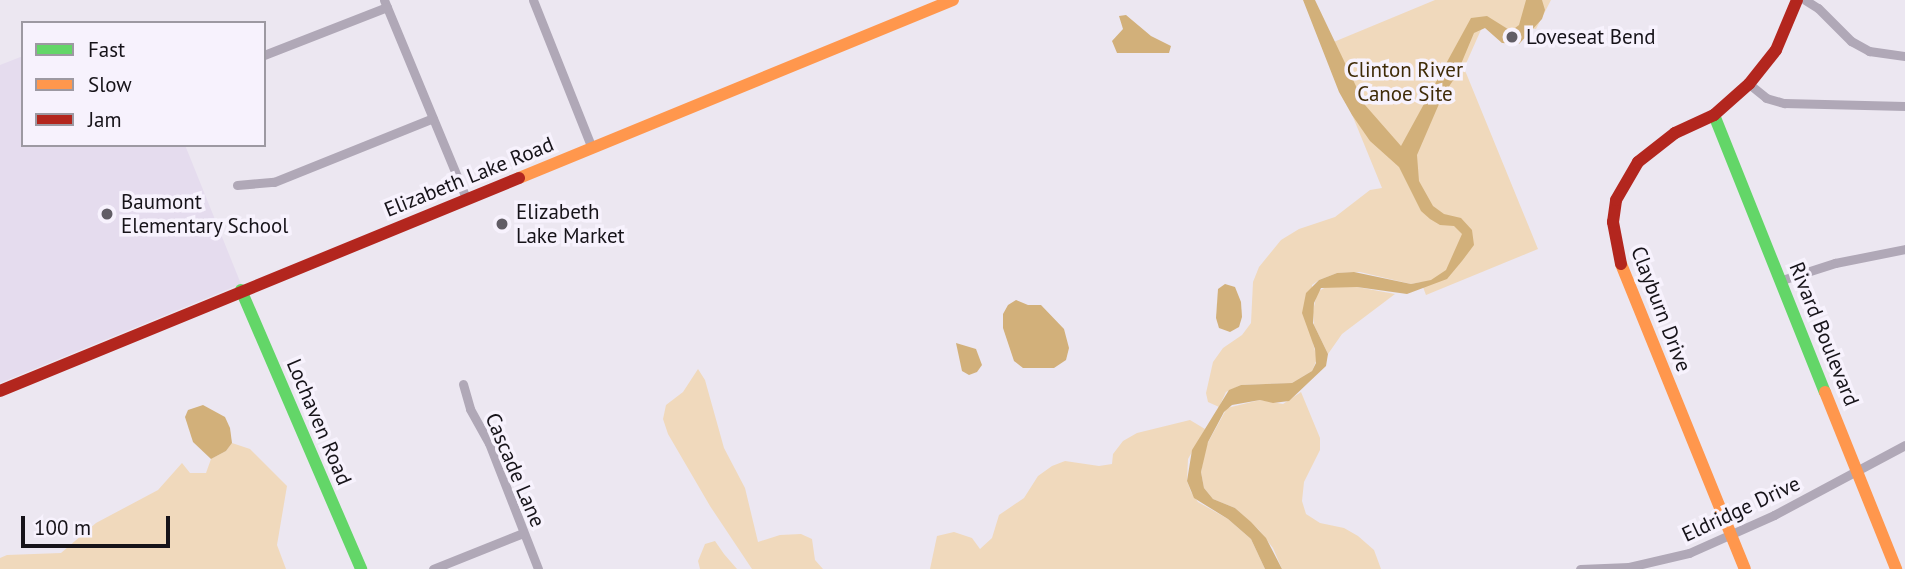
<!DOCTYPE html>
<html>
<head>
<meta charset="utf-8">
<style>
  body { margin:0 }
  #map { position:relative; width:1905px; height:569px; overflow:hidden; background:#ece7f1; font-family:"PT Sans",sans-serif }
  div>[style] { position:absolute }
  .built>* { inset:0; background:#e5dcee }
  .green>* { inset:0; background:#f0d9bc }
  .water>* { inset:0; background:#d2b07a }
  .street>* { height:9px; margin:-4.5px; padding:0 4.5px; transform-origin:4.5px; border-radius:4.5px; background:#b0a8b7 }
  .fast>* { height:12px; margin:-6px; padding:0 6px; transform-origin:6px; border-radius:6px; background:#63d668 }
  .slow>* { height:12px; margin:-6px; padding:0 6px; transform-origin:6px; border-radius:6px; background:#ff974d }
  .jam>* { height:12px; margin:-6px; padding:0 6px; transform-origin:6px; border-radius:6px; background:#b3261e }
  .dots>* { width:19px; height:19px; translate:-50% -50%; box-sizing:border-box; border:4px solid #f7f2fd; border-radius:50% }
  span { translate:-50% -50%; white-space:nowrap; text-align:center; line-height:1.15; -webkit-text-stroke:7px #f7f2fd; paint-order:stroke }
  .poi-label { font-size:21px; color:#161319 }
  .left { translate:0 -50%; text-align:left }
  .park-label { font-size:21px; color:#3f2b07 }
  .street-label { font-size:21px; color:#161319 }
  .legend { position:absolute; left:21px; top:21px; width:245px; height:126px; box-sizing:border-box; background:#f7f2fd; border:2px solid #9d99a2; margin:0; padding:9px 12px; list-style:none; font-size:21px; color:#161319 }
  .legend li { display:flex; align-items:center; gap:14px; height:35px }
  .legend b { width:35px; border:2px solid #9d99a2 }
  .scale { position:absolute; left:21px; top:516px; width:149px; height:32px; box-sizing:border-box; border:4px solid #161319; border-top:0; padding-left:9px; font-size:21px; line-height:24px; white-space:nowrap; color:#161319; -webkit-text-stroke:5px #f7f2fd; paint-order:stroke }
</style>
</head>
<body>
<div id="map">
  <div class="built">
    <div style="clip-path:polygon(23px 56px,23px 145px,185px 145px,241px 284px,0 383px,0 65px)"></div>
  </div>
  <div class="green">
    <div style="clip-path:polygon(1435px 0,1551px 0,1536px 29px,1518px 27px,1511px 31px,1498px 24px,1484px 23px,1464px 68px,1538px 249px,1426px 295px,1421px 282px,1411px 284px,1360px 272px,1337px 273px,1319px 280px,1312px 285px,1313px 343px,1317px 359px,1312px 371px,1292px 383px,1241px 385px,1226px 392px,1219px 407px,1208px 402px,1206px 393px,1213px 362px,1223px 348px,1242px 335px,1251px 323px,1253px 282px,1259px 267px,1281px 240px,1299px 229px,1335px 217px,1370px 190px,1382px 188px,1324px 46px)"></div>
    <div style="clip-path:polygon(1328px 286px,1357px 287px,1395px 294px,1342px 334px,1328px 354px,1314px 325px,1313px 312px,1317px 292px)"></div>
    <div style="clip-path:polygon(698px 369px,705px 380px,724px 448px,745px 488px,758px 542px,780px 535px,801px 534px,812px 539px,815px 560px,823px 569px,752px 569px,710px 506px,668px 434px,663px 419px,666px 405px,683px 392px)"></div>
    <div style="clip-path:polygon(1301px 392px,1320px 438px,1320px 450px,1304px 482px,1302px 501px,1306px 514px,1320px 523px,1344px 528px,1358px 536px,1374px 550px,1381px 569px,1282px 569px,1273px 548px,1259px 530px,1235px 508px,1213px 499px,1204px 488px,1201px 472px,1206px 446px,1227px 408px,1260px 400px,1283px 404px)"></div>
    <div style="clip-path:polygon(1190px 420px,1205px 429px,1188px 459px,1187px 481px,1191px 492px,1198px 502px,1228px 519px,1251px 539px,1265px 569px,930px 569px,937px 536px,954px 532px,972px 538px,980px 549px,992px 538px,999px 515px,1024px 498px,1038px 476px,1052px 466px,1065px 461px,1099px 466px,1112px 464px,1113px 454px,1123px 441px,1137px 433px)"></div>
    <div style="clip-path:polygon(232px 443px,250px 449px,287px 486px,277px 545px,286px 569px,0 569px,0 558px,7px 555px,61px 553px,96px 523px,158px 490px,182px 463px,190px 473px,206px 473px,211px 459px,226px 451px)"></div>
    <div style="clip-path:polygon(715px 541px,724px 554px,737px 569px,700px 569px,698px 561px,705px 544px)"></div>
  </div>
  <div class="water">
    <div style="clip-path:polygon(1303px 0,1315px 0,1365px 105px,1401px 146px,1471px 18px,1487px 16px,1511px 31px,1519px 25px,1526px 0,1542px 0,1545px 10px,1542px 19px,1519px 44px,1502px 43px,1485px 28px,1474px 33px,1456px 76px,1442px 97px,1417px 155px,1419px 181px,1433px 206px,1444px 214px,1461px 218px,1472px 230px,1474px 245px,1462px 261px,1447px 279px,1407px 294px,1357px 287px,1321px 288px,1314px 303px,1313px 323px,1328px 354px,1326px 366px,1289px 401px,1273px 403px,1260px 400px,1232px 405px,1224px 412px,1208px 442px,1201px 472px,1204px 488px,1213px 499px,1235px 508px,1251px 522px,1266px 538px,1282px 569px,1265px 569px,1251px 539px,1228px 519px,1194px 498px,1187px 481px,1192px 450px,1229px 390px,1241px 385px,1292px 383px,1312px 371px,1316px 363px,1315px 349px,1302px 313px,1306px 293px,1319px 280px,1337px 273px,1354px 272px,1411px 284px,1431px 280px,1446px 270px,1462px 234px,1454px 226px,1440px 225px,1430px 219px,1421px 211px,1399px 167px,1370px 141px,1352px 115px,1339px 92px)"></div>
    <div style="clip-path:polygon(1126px 15px,1151px 36px,1171px 46px,1169px 53px,1117px 53px,1112px 41px,1123px 29px,1119px 16px)"></div>
    <div style="clip-path:polygon(1225px 284px,1235px 287px,1241px 302px,1242px 317px,1239px 327px,1230px 332px,1219px 328px,1216px 318px,1218px 289px)"></div>
    <div style="clip-path:polygon(1016px 300px,1028px 305px,1041px 305px,1064px 329px,1069px 348px,1066px 360px,1054px 368px,1023px 368px,1014px 361px,1003px 328px,1003px 314px,1008px 305px)"></div>
    <div style="clip-path:polygon(956px 343px,976px 349px,982px 365px,977px 372px,969px 375px,962px 371px)"></div>
    <div style="clip-path:polygon(203px 405px,225px 417px,230px 428px,232px 443px,226px 451px,211px 459px,193px 442px,185px 417px,188px 410px)"></div>
  </div>
  <div class="street">
    <div style="left:384px;top:0;width:214px;rotate:67.5deg"></div>
    <div style="left:533px;top:0;width:159px;rotate:68.3deg"></div>
    <div style="left:1805px;top:0;width:15px;rotate:32deg"></div>
    <div style="left:1818px;top:8px;width:47px;rotate:45deg"></div>
    <div style="left:1851px;top:41px;width:21px;rotate:29deg"></div>
    <div style="left:1869px;top:51px;width:36px;rotate:8deg"></div>
    <div style="left:264px;top:55px;width:132px;rotate:-21.3deg"></div>
    <div style="left:1749px;top:84px;width:22px;rotate:39deg"></div>
    <div style="left:1766px;top:98px;width:19px;rotate:16deg"></div>
    <div style="left:1784px;top:103px;width:121px;rotate:1.4deg"></div>
    <div style="left:237px;top:185px;width:37px;rotate:-5deg"></div>
    <div style="left:274px;top:182px;width:171px;rotate:-21.9deg"></div>
    <div style="left:1782px;top:280px;width:56px;rotate:-17.8deg"></div>
    <div style="left:1835px;top:263px;width:71px;rotate:-11.3deg"></div>
    <div style="left:463px;top:384px;width:26px;rotate:74deg"></div>
    <div style="left:470px;top:409px;width:39px;rotate:61deg"></div>
    <div style="left:489px;top:443px;width:135px;rotate:68.7deg"></div>
    <div style="left:433px;top:569px;width:97px;rotate:-21.8deg"></div>
    <div style="left:1580px;top:569px;width:49px;rotate:-2.3deg"></div>
    <div style="left:1629px;top:567px;width:62px;rotate:-13.1deg"></div>
    <div style="left:1689px;top:553px;width:93px;rotate:-24.1deg"></div>
    <div style="left:1774px;top:515px;width:149px;rotate:-28.1deg"></div>
  </div>
  <div class="fast">
    <div style="left:1714px;top:115px;width:298px;rotate:68.2deg"></div>
    <div style="left:241px;top:290px;width:304px;rotate:66.7deg"></div>
  </div>
  <div class="slow">
    <div style="left:519px;top:178px;width:469px;rotate:-22.3deg"></div>
    <div style="left:1621px;top:264px;width:329px;rotate:67.9deg"></div>
    <div style="left:1825px;top:392px;width:191px;rotate:68.1deg"></div>
  </div>
  <div class="jam">
    <div style="left:1621px;top:264px;width:43px;rotate:-100.8deg"></div>
    <div style="left:1613px;top:222px;width:22px;rotate:-82deg"></div>
    <div style="left:1616px;top:200px;width:44px;rotate:-59.9deg"></div>
    <div style="left:1638px;top:162px;width:47px;rotate:-38.1deg"></div>
    <div style="left:1675px;top:133px;width:43px;rotate:-24.8deg"></div>
    <div style="left:1714px;top:115px;width:47px;rotate:-41.5deg"></div>
    <div style="left:1749px;top:84px;width:43px;rotate:-51.5deg"></div>
    <div style="left:1776px;top:50px;width:54px;rotate:-67.2deg"></div>
    <div style="left:0;top:391px;width:561px;rotate:-22.31deg"></div>
  </div>
  <div class="dots">
    <div style="left:1512px;top:37px;background:#615d65"></div>
    <div style="left:107px;top:214px;background:#615d65"></div>
    <div style="left:502px;top:224px;background:#615d65"></div>
  </div>
  <div class="poi-label">
    <span class="left" style="left:1526px;top:37px">Loveseat Bend</span>
    <span class="left" style="left:121px;top:214px">Baumont<br>Elementary School</span>
    <span class="left" style="left:516px;top:224px">Elizabeth<br>Lake Market</span>
  </div>
  <div class="park-label">
    <span style="left:1405px;top:82px">Clinton River<br>Canoe Site</span>
  </div>
  <div class="street-label">
    <span style="left:469px;top:177px;rotate:-22deg">Elizabeth Lake Road</span>
    <span style="left:1661px;top:309px;rotate:69deg">Clayburn Drive</span>
    <span style="left:1824px;top:334px;rotate:68deg">Rivard Boulevard</span>
    <span style="left:319px;top:422px;rotate:67deg">Lochaven Road</span>
    <span style="left:515px;top:470px;rotate:67deg">Cascade Lane</span>
    <span style="left:1741px;top:509px;rotate:-25deg">Eldridge Drive</span>
  </div>
  <ul class="legend">
  <li><b style="height:9px;background:#63d668"></b>Fast</li>
  <li><b style="height:9px;background:#ff974d"></b>Slow</li>
  <li><b style="height:9px;background:#b3261e"></b>Jam</li>
  </ul>
  <div class="scale">100 m</div>
</div>
</body>
</html>
